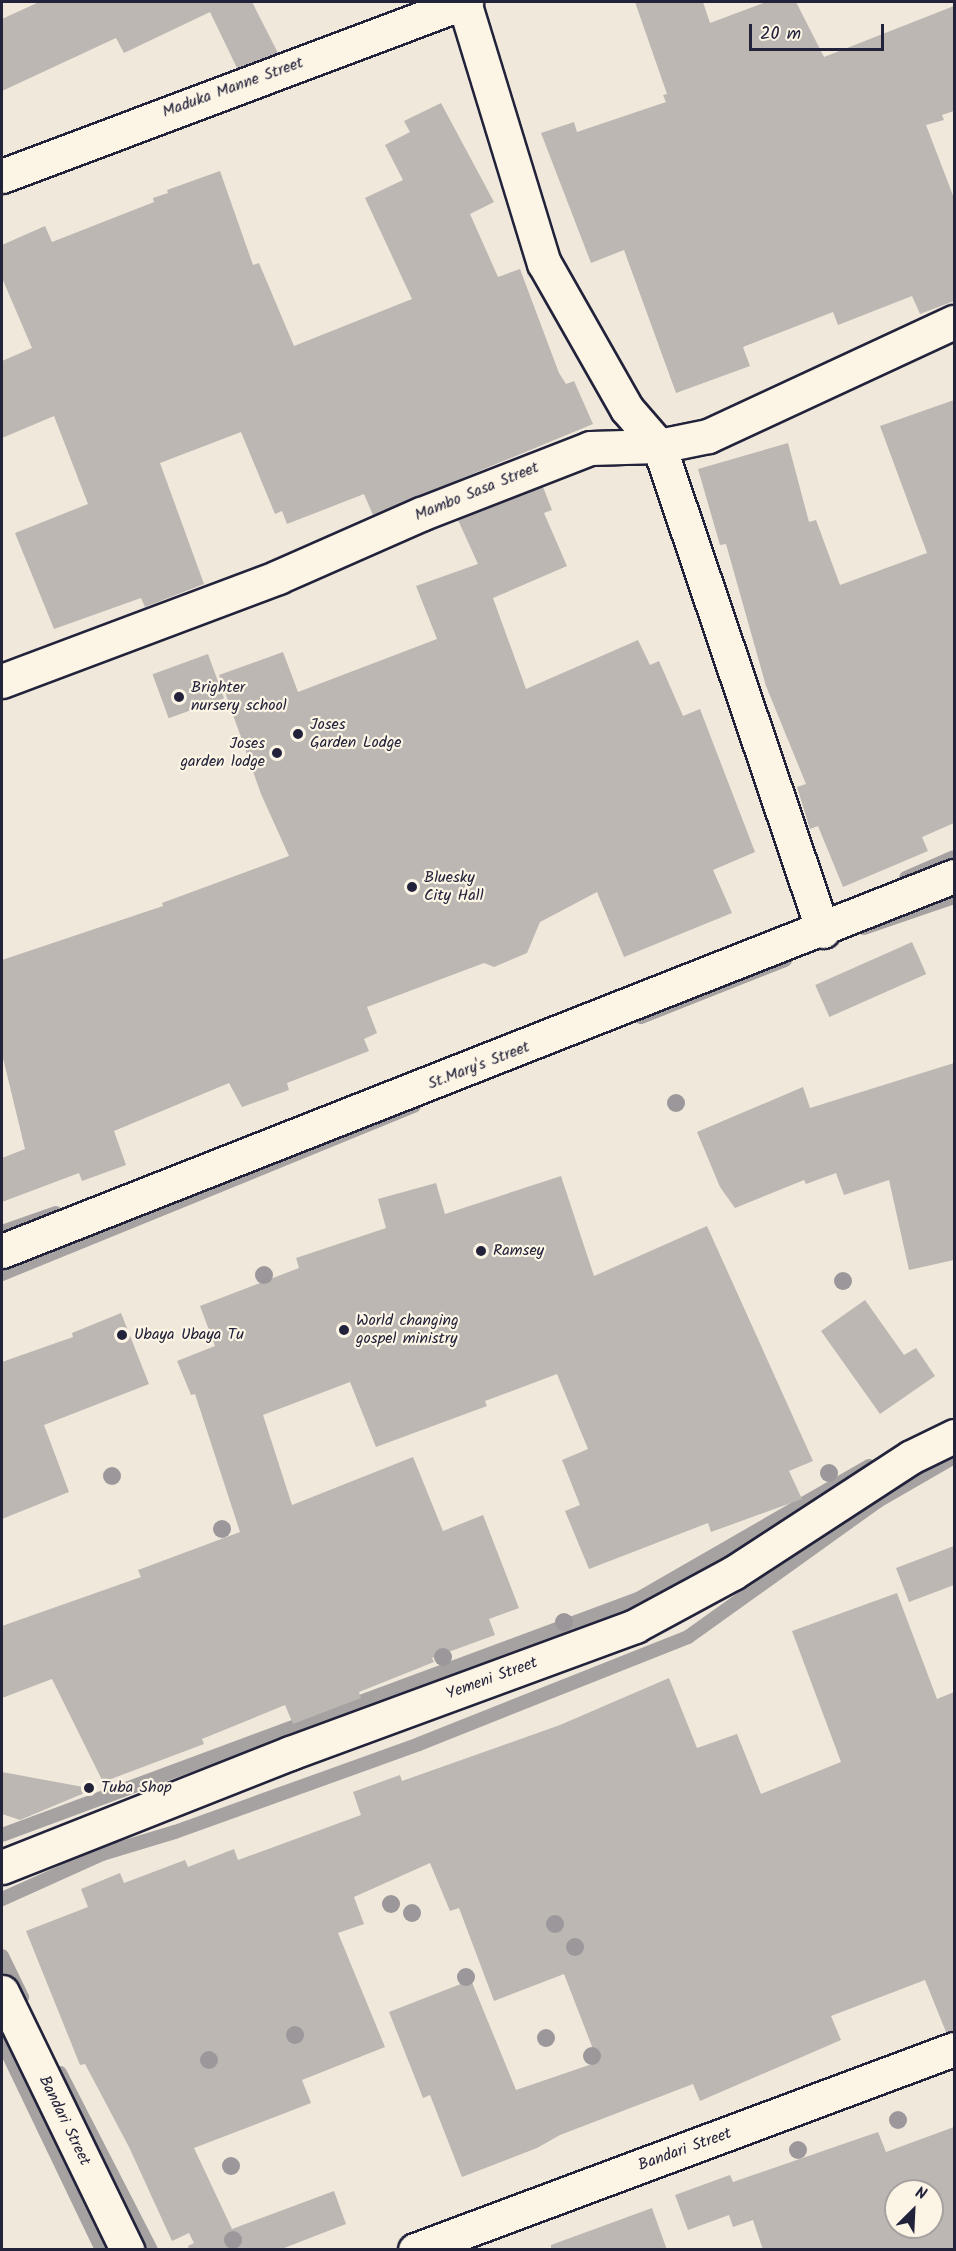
<!DOCTYPE html>
<html>
<head>
<meta charset="utf-8">
<style>
  body { margin:0 }
  #map { position:relative; width:956px; height:2251px; overflow:hidden; background:#efe8db; font-family:Kalam,sans-serif }
  div>[style] { position:absolute }
  .stream>* { height:14px; margin:-7px; padding:0 7px; transform-origin:7px; border-radius:7px; background:#a6a2a2 }
  .building>* { inset:0; background:#bcb7b3; transform-origin:0 0 }
  .roads { filter:drop-shadow(2px 0 #22223b) drop-shadow(-2px 0 #22223b) drop-shadow(0 2px #22223b) drop-shadow(0 -2px #22223b) }
  .minor>* { height:33px; margin:-16.5px; padding:0 16.5px; transform-origin:16.5px; border-radius:16.5px; background:#fcf5e5 }
  .trees>* { width:18px; height:18px; margin:-9px; border-radius:50%; background:#9b979a }
  .dots>* { width:16px; height:16px; translate:-50% -50%; box-sizing:border-box; border:3px solid #fcf5e5; border-radius:50% }
  span { translate:-50% -50%; white-space:nowrap; text-align:center; line-height:1.15; -webkit-text-stroke:4.5px #fcf5e5; paint-order:stroke }
  .street-label { font-size:16px; color:#22223b }
  .poi-label { font-size:16px; color:#22223b }
  .left { translate:0 -50%; text-align:left }
  .right { translate:-100% -50%; text-align:right }
  .frame { position:absolute; inset:0; border:3px solid #22223b; pointer-events:none }
  .north { position:absolute; left:884px; top:2179px; width:60px; height:60px; box-sizing:border-box; background:#fcf5e5; border:2px solid #a5a1a1; border-radius:50%; rotate:24deg; font-size:16px; font-weight:700; line-height:24px; text-align:center; color:#22223b }
  .north::after { content:''; display:block; margin:auto; width:21px; height:27px; background:#22223b; clip-path:polygon(50% 0,100% 100%,50% 72%,0 100%) }
  .scale { position:absolute; left:749px; top:24px; width:135px; height:27px; box-sizing:border-box; border:3px solid #22223b; border-top:0; padding-left:8px; font-size:18px; line-height:21px; white-space:nowrap; color:#22223b; -webkit-text-stroke:4px #fcf5e5; paint-order:stroke }
</style>
</head>
<body>
<div id="map">
  <div class="stream">
    <div style="left:906px;top:878px;width:52px;rotate:-23.6deg"></div>
    <div style="left:864px;top:928px;width:95px;rotate:-19deg"></div>
    <div style="left:641px;top:1017px;width:155px;rotate:-21.6deg"></div>
    <div style="left:2px;top:1232px;width:57px;rotate:-19.4deg"></div>
    <div style="left:2px;top:1274px;width:445px;rotate:-22.2deg"></div>
    <div style="left:2px;top:1835px;width:678px;rotate:-20.36deg"></div>
    <div style="left:638px;top:1599px;width:267px;rotate:-29.9deg"></div>
    <div style="left:2px;top:1899px;width:110px;rotate:-24.2deg"></div>
    <div style="left:102px;top:1854px;width:76px;rotate:-16.8deg"></div>
    <div style="left:175px;top:1832px;width:259px;rotate:-19.8deg"></div>
    <div style="left:419px;top:1744px;width:289px;rotate:-21.7deg"></div>
    <div style="left:688px;top:1637px;width:234px;rotate:-35.6deg"></div>
    <div style="left:878px;top:1501px;width:88px;rotate:-30.1deg"></div>
    <div style="left:2px;top:1956px;width:46px;rotate:64deg"></div>
    <div style="left:2px;top:2041px;width:232px;rotate:64.4deg"></div>
    <div style="left:60px;top:2073px;width:199px;rotate:62.8deg"></div>
  </div>
  <div class="building">
    <div style="clip-path:polygon(39px 2px,252px 2px,278px 53px,237px 68px,210px 12px,124px 53px,116px 38px,2px 91px,2px 19px)"></div>
    <div style="clip-path:polygon(635px 2px,703px 2px,710px 23px,766px 2px,796px 2px,824px 57px,954px 6px,954px 111px,942px 115px,944px 120px,926px 125px,954px 198px,954px 301px,920px 314px,912px 296px,838px 325px,833px 312px,743px 347px,750px 366px,676px 393px,624px 250px,591px 263px,541px 133px,574px 122px,577px 132px,666px 102px,663px 95px,667px 94px)"></div>
    <div style="clip-path:polygon(441px 103px,494px 202px,470px 214px,498px 277px,520px 269px,559px 373px,566px 384px,574px 381px,593px 424px,373px 515px,364px 494px,287px 524px,282px 511px,275px 514px,241px 432px,160px 463px,204px 584px,145px 607px,141px 598px,54px 629px,15px 533px,88px 504px,54px 416px,2px 438px,2px 361px,32px 348px,2px 278px,2px 245px,45px 226px,52px 242px,154px 202px,153px 198px,168px 193px,167px 190px,220px 171px,253px 265px,259px 263px,294px 346px,412px 299px,365px 198px,403px 180px,385px 145px,410px 132px,404px 121px)"></div>
    <div style="clip-path:polygon(954px 400px,954px 823px,922px 837px,928px 851px,843px 887px,818px 826px,810px 829px,797px 787px,806px 784px,766px 686px,726px 544px,720px 545px,698px 469px,788px 443px,809px 522px,816px 520px,840px 585px,927px 553px,880px 426px)"></div>
    <div style="clip-path:polygon(543px 487px,552px 510px,544px 513px,567px 566px,493px 598px,526px 689px,638px 640px,650px 665px,659px 661px,683px 716px,700px 709px,755px 852px,713px 870px,732px 913px,624px 957px,597px 892px,540px 922px,527px 953px,494px 967px,484px 963px,367px 1007px,377px 1033px,364px 1039px,369px 1051px,287px 1083px,289px 1090px,242px 1107px,229px 1083px,114px 1131px,126px 1165px,82px 1181px,79px 1173px,2px 1202px,2px 1158px,25px 1149px,2px 1054px,2px 960px,163px 906px,162px 903px,289px 856px,261px 794px,219px 675px,283px 652px,298px 692px,437px 639px,416px 586px,478px 564px,458px 520px)"></div>
    <div style="left:208px;top:654px;width:47px;height:59px;rotate:70deg"></div>
    <div style="left:912px;top:942px;width:35px;height:106px;rotate:66deg"></div>
    <div style="clip-path:polygon(954px 1063px,954px 1260px,909px 1270px,889px 1180px,844px 1195px,836px 1173px,806px 1184px,804px 1180px,735px 1208px,720px 1187px,697px 1132px,803px 1087px,810px 1108px)"></div>
    <div style="clip-path:polygon(561px 1176px,594px 1276px,707px 1226px,813px 1461px,789px 1471px,802px 1499px,711px 1532px,708px 1523px,589px 1569px,565px 1511px,580px 1505px,562px 1460px,588px 1449px,557px 1374px,485px 1401px,487px 1406px,376px 1447px,350px 1382px,263px 1415px,292px 1505px,413px 1457px,443px 1531px,483px 1515px,519px 1608px,489px 1619px,495px 1635px,432px 1658px,434px 1662px,359px 1692px,361px 1698px,293px 1724px,285px 1705px,202px 1739px,204px 1744px,103px 1782px,52px 1679px,2px 1698px,2px 1626px,141px 1577px,138px 1570px,240px 1532px,195px 1394px,191px 1395px,177px 1361px,215px 1346px,200px 1306px,299px 1268px,296px 1258px,386px 1228px,378px 1199px,436px 1183px,445px 1214px)"></div>
    <div style="clip-path:polygon(865px 1300px,904px 1355px,916px 1348px,935px 1376px,880px 1414px,821px 1331px)"></div>
    <div style="clip-path:polygon(121px 1313px,149px 1384px,44px 1425px,69px 1492px,2px 1519px,2px 1362px,73px 1337px,72px 1333px)"></div>
    <div style="clip-path:polygon(954px 1546px,954px 1585px,909px 1602px,896px 1568px)"></div>
    <div style="clip-path:polygon(897px 1593px,937px 1699px,954px 1692px,954px 2031px,946px 2032px,925px 1980px,831px 2016px,841px 2040px,700px 2101px,693px 2084px,560px 2135px,537px 2148px,462px 2177px,430px 2095px,423px 2098px,389px 2012px,471px 1980px,516px 2090px,598px 2062px,564px 1974px,494px 2001px,459px 1908px,450px 1911px,430px 1863px,354px 1897px,364px 1924px,338px 1933px,385px 2047px,302px 2080px,311px 2103px,194px 2148px,232px 2229px,334px 2191px,346px 2224px,279px 2250px,189px 2250px,188px 2246px,194px 2243px,189px 2233px,172px 2241px,129px 2147px,85px 2064px,80px 2065px,26px 1931px,88px 1907px,81px 1889px,120px 1873px,124px 1883px,185px 1860px,188px 1867px,234px 1849px,238px 1860px,361px 1815px,353px 1792px,400px 1775px,402px 1781px,560px 1725px,669px 1678px,697px 1748px,737px 1734px,761px 1794px,841px 1762px,792px 1631px)"></div>
    <div style="clip-path:polygon(2px 1772px,94px 1789px,20px 1820px,2px 1814px)"></div>
    <div style="clip-path:polygon(evenodd,954px 2127px,954px 2250px,763px 2250px,753px 2220px,733px 2227px,729px 2215px,688px 2230px,675px 2195px,730px 2175px,733px 2182px,878px 2132px,886px 2152px,954px 2127px,896px 2191px,932px 2191px,932px 2227px,896px 2227px,896px 2191px)"></div>
    <div style="clip-path:polygon(652px 2208px,667px 2250px,551px 2250px,551px 2245px)"></div>
  </div>
  <div class="roads">
    <div class="minor">
      <div style="left:464px;top:2px;width:273px;rotate:73deg"></div>
      <div style="left:544px;top:263px;width:168px;rotate:60.4deg"></div>
      <div style="left:627px;top:409px;width:49px;rotate:49.1deg"></div>
      <div style="left:659px;top:446px;width:512px;rotate:71.32deg"></div>
      <div style="left:2px;top:176px;width:496px;rotate:-20.6deg"></div>
      <div style="left:2px;top:681px;width:295px;rotate:-20.6deg"></div>
      <div style="left:278px;top:577px;width:156px;rotate:-23.8deg"></div>
      <div style="left:421px;top:514px;width:181px;rotate:-21.3deg"></div>
      <div style="left:590px;top:448px;width:69px;rotate:-1.7deg"></div>
      <div style="left:659px;top:446px;width:50px;rotate:-11.5deg"></div>
      <div style="left:708px;top:436px;width:271px;rotate:-24.9deg"></div>
      <div style="left:2px;top:1251px;width:1023px;rotate:-21.5deg"></div>
      <div style="left:2px;top:1867px;width:310px;rotate:-21.6deg"></div>
      <div style="left:290px;top:1753px;width:368px;rotate:-20.2deg"></div>
      <div style="left:635px;top:1626px;width:111px;rotate:-28.4deg"></div>
      <div style="left:733px;top:1573px;width:212px;rotate:-33.1deg"></div>
      <div style="left:911px;top:1457px;width:48px;rotate:-26deg"></div>
      <div style="left:2px;top:1992px;width:287px;rotate:64.1deg"></div>
      <div style="left:415px;top:2250px;width:575px;rotate:-20.45deg"></div>
    </div>
  </div>
  <div class="trees">
    <div style="left:676px;top:1103px"></div>
    <div style="left:264px;top:1275px"></div>
    <div style="left:843px;top:1281px"></div>
    <div style="left:829px;top:1473px"></div>
    <div style="left:112px;top:1476px"></div>
    <div style="left:222px;top:1529px"></div>
    <div style="left:564px;top:1622px"></div>
    <div style="left:443px;top:1657px"></div>
    <div style="left:391px;top:1904px"></div>
    <div style="left:412px;top:1913px"></div>
    <div style="left:555px;top:1924px"></div>
    <div style="left:575px;top:1947px"></div>
    <div style="left:466px;top:1977px"></div>
    <div style="left:295px;top:2035px"></div>
    <div style="left:546px;top:2038px"></div>
    <div style="left:592px;top:2056px"></div>
    <div style="left:209px;top:2060px"></div>
    <div style="left:898px;top:2120px"></div>
    <div style="left:798px;top:2150px"></div>
    <div style="left:231px;top:2166px"></div>
    <div style="left:233px;top:2240px"></div>
  </div>
  <div class="dots">
    <div style="left:179px;top:697px;background:#22223b"></div>
    <div style="left:298px;top:734px;background:#22223b"></div>
    <div style="left:277px;top:753px;background:#22223b"></div>
    <div style="left:412px;top:887px;background:#22223b"></div>
    <div style="left:481px;top:1251px;background:#22223b"></div>
    <div style="left:344px;top:1330px;background:#22223b"></div>
    <div style="left:122px;top:1335px;background:#22223b"></div>
    <div style="left:89px;top:1788px;background:#22223b"></div>
  </div>
  <div class="street-label">
    <span style="left:233px;top:88px;rotate:-20deg">Maduka Manne Street</span>
    <span style="left:477px;top:492px;rotate:-22deg">Mambo Sasa Street</span>
    <span style="left:479px;top:1066px;rotate:-21deg">St.Mary's Street</span>
    <span style="left:492px;top:1679px;rotate:-20deg">Yemeni Street</span>
    <span style="left:64px;top:2121px;rotate:64deg">Bandari Street</span>
    <span style="left:685px;top:2150px;rotate:-20deg">Bandari Street</span>
  </div>
  <div class="poi-label">
    <span class="left" style="left:191px;top:697px">Brighter<br>nursery school</span>
    <span class="left" style="left:310px;top:734px">Joses<br>Garden Lodge</span>
    <span class="right" style="left:265px;top:753px">Joses<br>garden lodge</span>
    <span class="left" style="left:424px;top:887px">Bluesky<br>City Hall</span>
    <span class="left" style="left:493px;top:1251px">Ramsey</span>
    <span class="left" style="left:356px;top:1330px">World changing<br>gospel ministry</span>
    <span class="left" style="left:134px;top:1335px">Ubaya Ubaya Tu</span>
    <span class="left" style="left:101px;top:1788px">Tuba Shop</span>
  </div>
  <div class="frame"></div>
  <div class="north">N</div>
  <div class="scale">20 m</div>
</div>
</body>
</html>
